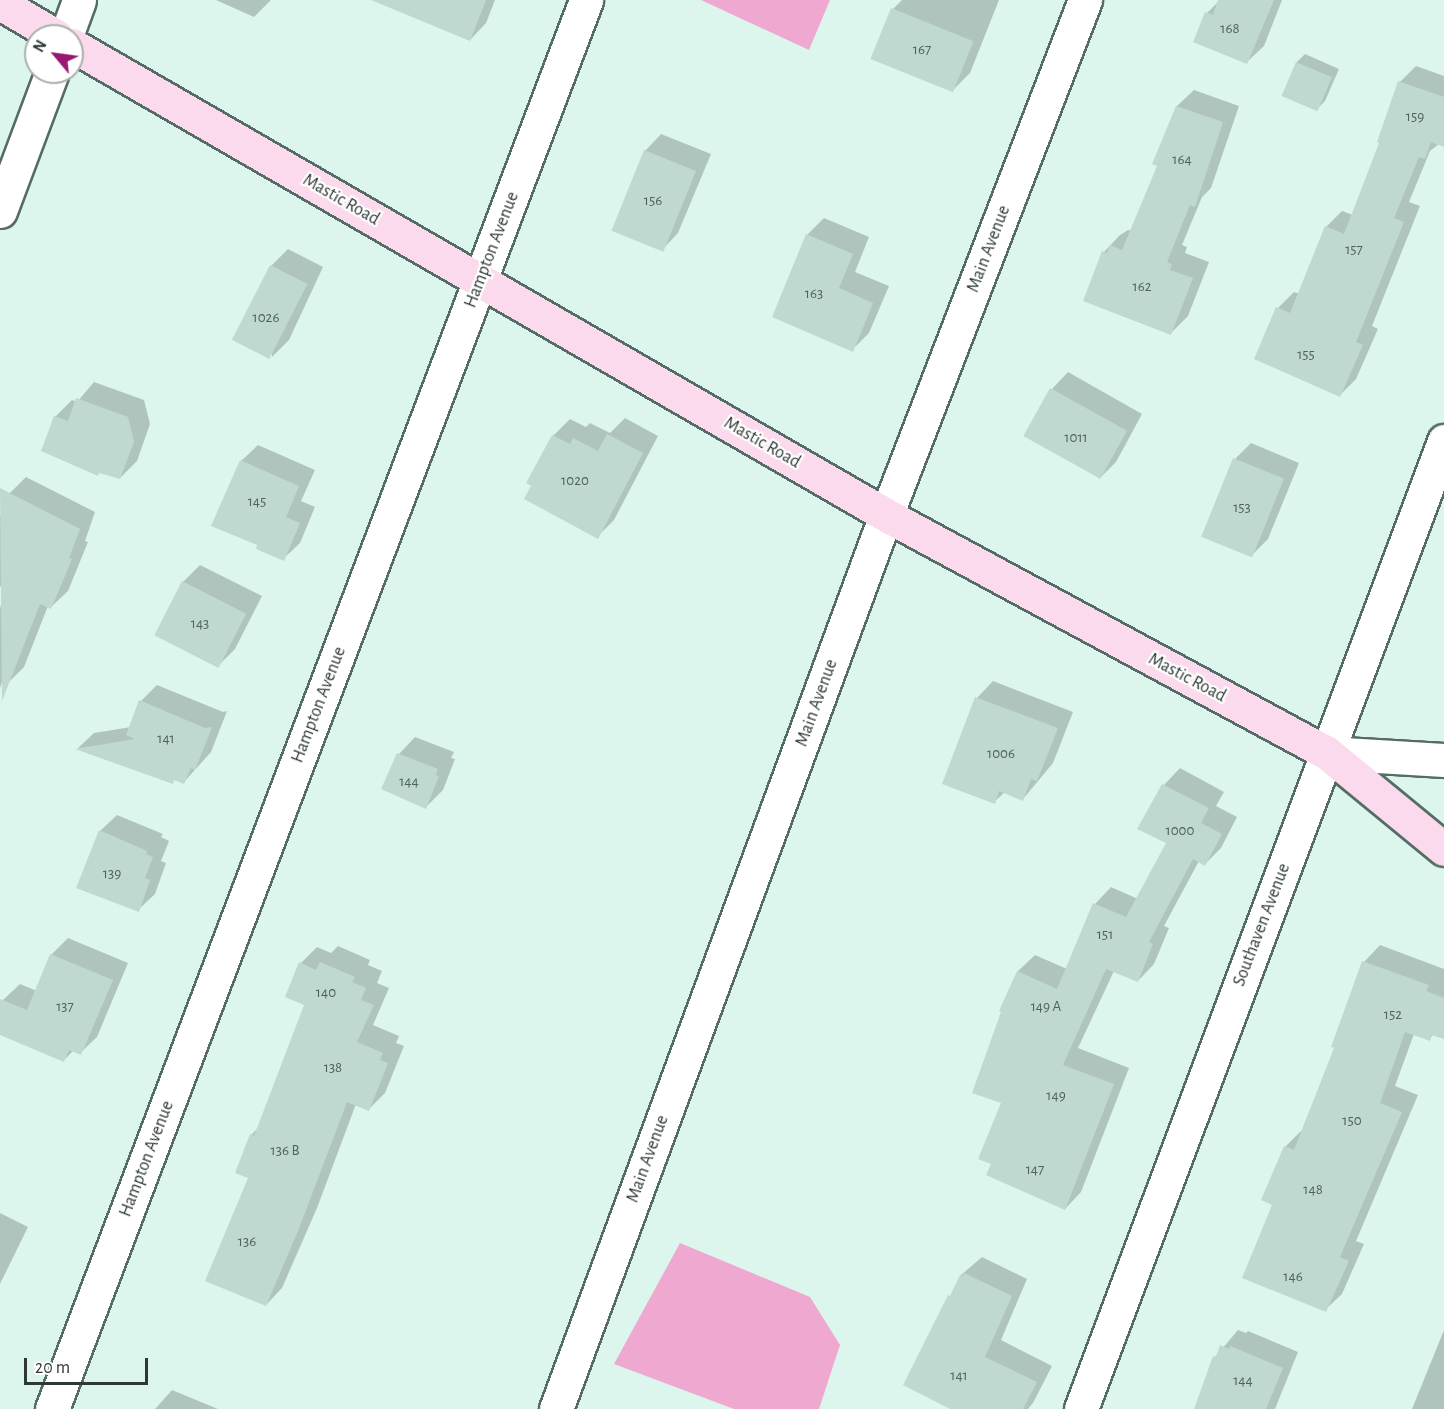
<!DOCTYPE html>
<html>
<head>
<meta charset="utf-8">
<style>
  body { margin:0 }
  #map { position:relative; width:1444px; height:1409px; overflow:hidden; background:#dcf6ee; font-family:"Alegreya Sans",sans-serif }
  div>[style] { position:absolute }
  .forest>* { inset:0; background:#efa9d1 }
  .shadow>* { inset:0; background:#0003 }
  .building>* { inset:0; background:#bfd9d1; transform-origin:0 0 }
  .roads { filter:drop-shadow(2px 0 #546c65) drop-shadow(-2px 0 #546c65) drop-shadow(0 2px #546c65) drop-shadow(0 -2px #546c65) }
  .minor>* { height:33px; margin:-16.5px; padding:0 16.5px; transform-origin:16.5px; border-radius:16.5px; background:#fff }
  .major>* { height:33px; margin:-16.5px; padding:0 16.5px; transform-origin:16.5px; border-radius:16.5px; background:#fadaec }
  span { translate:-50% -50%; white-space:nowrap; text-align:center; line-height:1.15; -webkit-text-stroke:4.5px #fff; paint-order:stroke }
  .number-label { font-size:15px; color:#52615c }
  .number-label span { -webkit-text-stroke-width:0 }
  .street-label { font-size:18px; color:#2e3935 }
  .north { position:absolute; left:24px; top:24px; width:60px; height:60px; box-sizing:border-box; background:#fff; border:2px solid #abb0ae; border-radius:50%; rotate:299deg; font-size:16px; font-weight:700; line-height:24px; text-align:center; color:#2e3935 }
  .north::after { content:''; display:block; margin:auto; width:21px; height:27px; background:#971871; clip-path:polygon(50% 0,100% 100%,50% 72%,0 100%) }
  .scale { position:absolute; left:24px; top:1358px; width:124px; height:27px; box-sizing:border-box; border:3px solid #2e3935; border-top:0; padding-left:8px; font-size:18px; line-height:21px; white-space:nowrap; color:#2e3935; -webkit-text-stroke:4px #fff; paint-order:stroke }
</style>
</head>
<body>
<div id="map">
  <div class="forest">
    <div style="clip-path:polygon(701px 0,830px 0,809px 50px)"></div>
    <div style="clip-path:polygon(680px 1243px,810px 1297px,840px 1345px,819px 1409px,734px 1409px,614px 1364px)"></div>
  </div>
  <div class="shadow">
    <div style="clip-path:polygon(216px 0,271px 0,254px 17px)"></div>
    <div style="clip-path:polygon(418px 0,495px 0,486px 23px,470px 40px)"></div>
    <div style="clip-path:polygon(902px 0,999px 0,970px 73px,953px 90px,893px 9px)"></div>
    <div style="clip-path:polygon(1220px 0,1282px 0,1264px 46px,1247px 62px,1207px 13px)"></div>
    <div style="clip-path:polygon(1305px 54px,1339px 69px,1325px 101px,1317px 109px,1284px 95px,1297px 62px)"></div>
    <div style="clip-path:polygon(1416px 66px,1444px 76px,1444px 140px,1430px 151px,1409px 202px,1420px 206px,1372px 326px,1378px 329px,1356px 379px,1340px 395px,1278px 308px,1294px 292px,1300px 294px,1326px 227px,1342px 211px,1353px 215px,1381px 142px,1400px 82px)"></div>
    <div style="clip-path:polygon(1194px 90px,1239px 106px,1211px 188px,1202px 197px,1182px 245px,1187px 247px,1185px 253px,1209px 262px,1188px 316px,1171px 333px,1085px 300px,1104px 252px,1120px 235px,1128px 230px,1132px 231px,1159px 165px,1177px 106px)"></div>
    <div style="clip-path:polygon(661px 134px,711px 154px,678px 233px,662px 250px,645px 151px)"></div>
    <div style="clip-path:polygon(824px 218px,869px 237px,855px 272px,889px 286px,869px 333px,852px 350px,807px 235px)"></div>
    <div style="clip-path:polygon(288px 249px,323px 267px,289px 340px,272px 357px,271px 266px)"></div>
    <div style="clip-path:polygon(1068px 372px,1142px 414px,1116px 462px,1099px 479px,1052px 389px)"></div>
    <div style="clip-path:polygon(94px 382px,144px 400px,150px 424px,137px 461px,120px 478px,101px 472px,98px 474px,55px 417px,72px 400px,77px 402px)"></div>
    <div style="clip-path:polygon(625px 418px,658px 436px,614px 520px,597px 537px,553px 436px,570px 419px,586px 427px,590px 423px,610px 433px)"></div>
    <div style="clip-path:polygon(1251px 443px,1299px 463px,1268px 539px,1251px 556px,1235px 459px)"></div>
    <div style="clip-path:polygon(258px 445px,315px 470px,301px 501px,315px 507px,300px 543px,283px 559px,259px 545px,241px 461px)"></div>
    <div style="clip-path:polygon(26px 477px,95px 512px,85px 541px,88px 542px,68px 591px,51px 607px,48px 606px,24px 667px,7px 684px,2px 682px,0 688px,0 608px,7px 589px,0 586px,0 517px,10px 493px)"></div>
    <div style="clip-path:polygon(200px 565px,262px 596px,235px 649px,218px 666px,156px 635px,183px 582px)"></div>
    <div style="clip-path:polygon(993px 681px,1073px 712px,1053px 763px,1023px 799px,1005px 792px,994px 802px,977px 698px)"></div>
    <div style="clip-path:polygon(157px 685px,223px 712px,227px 711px,211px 752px,184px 782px,175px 779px,172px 782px,78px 748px,94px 733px,131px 727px,141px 701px)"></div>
    <div style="clip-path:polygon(415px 737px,454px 752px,451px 758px,455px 759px,443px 790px,426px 807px,399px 754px)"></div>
    <div style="clip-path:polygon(1180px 768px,1224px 792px,1216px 806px,1237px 817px,1221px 848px,1205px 864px,1199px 861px,1164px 926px,1169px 928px,1154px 964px,1138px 981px,1114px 971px,1078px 1048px,1129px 1068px,1081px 1192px,1065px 1209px,993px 1163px,1003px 1102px,1003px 1011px,1001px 1010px,1018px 971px,1035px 955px,1067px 969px,1095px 904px,1111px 887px,1138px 899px,1168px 842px,1140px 828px,1164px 785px)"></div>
    <div style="clip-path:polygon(117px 815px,163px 834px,161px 837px,169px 841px,161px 861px,166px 863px,155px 894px,138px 910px,100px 831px)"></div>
    <div style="clip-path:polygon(68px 938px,128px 963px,97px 1037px,80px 1053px,74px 1050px,64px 1060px,0 1033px,0 1008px,3px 1000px,20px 984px,37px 991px,52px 954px)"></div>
    <div style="clip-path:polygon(1380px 945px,1444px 969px,1444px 1024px,1429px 1039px,1414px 1034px,1395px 1086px,1418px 1095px,1356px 1241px,1364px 1244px,1342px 1294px,1325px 1310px,1274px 1204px,1263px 1199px,1286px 1146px,1302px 1130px,1336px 1047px,1364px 962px)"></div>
    <div style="clip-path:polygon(338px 946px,370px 960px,368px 965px,382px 971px,377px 983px,389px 988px,373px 1025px,399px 1036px,396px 1043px,404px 1046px,385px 1093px,369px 1109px,356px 1104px,317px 1208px,282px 1288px,266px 1305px,250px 1177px,251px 1135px,258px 1128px,306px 1004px,301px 963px,317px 947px,331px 953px)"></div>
    <div style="clip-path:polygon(0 1213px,28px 1227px,0 1284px)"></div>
    <div style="clip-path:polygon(982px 1257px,1027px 1279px,1001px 1340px,1052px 1366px,1033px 1403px,1028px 1409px,956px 1409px,961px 1275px)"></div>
    <div style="clip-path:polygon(1238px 1330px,1246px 1333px,1248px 1331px,1298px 1352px,1275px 1409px,1214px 1409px,1215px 1357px)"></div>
    <div style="clip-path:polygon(1444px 1330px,1444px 1409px,1412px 1409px)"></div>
    <div style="clip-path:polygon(172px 1390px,218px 1409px,155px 1409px)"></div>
  </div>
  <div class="building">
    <div style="clip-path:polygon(371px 0,486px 0,470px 41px)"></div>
    <div style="clip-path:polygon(1218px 0,1274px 0,1247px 64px,1193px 42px,1205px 12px,1213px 15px)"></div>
    <div style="left:891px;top:8px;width:89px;height:55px;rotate:22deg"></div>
    <div style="left:1296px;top:62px;width:39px;height:37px;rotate:23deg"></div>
    <div style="clip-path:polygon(1398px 81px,1444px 97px,1444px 147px,1431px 142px,1425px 159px,1419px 157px,1394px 218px,1404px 222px,1356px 342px,1363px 345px,1340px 397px,1254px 359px,1276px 307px,1290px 313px,1325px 226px,1344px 234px,1379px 143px,1377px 142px)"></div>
    <div style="clip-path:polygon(1176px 106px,1223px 122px,1195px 207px,1190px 205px,1167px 262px,1172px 264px,1170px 270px,1193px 278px,1171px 335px,1083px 301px,1102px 251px,1107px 253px,1110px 245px,1122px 250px,1157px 166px,1152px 164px)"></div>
    <div style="left:644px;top:150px;width:56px;height:87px;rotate:22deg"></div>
    <div style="clip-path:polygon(806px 234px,853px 254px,839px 288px,873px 303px,853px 352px,772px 317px)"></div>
    <div style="left:270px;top:265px;width:42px;height:84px;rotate:27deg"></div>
    <div style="left:1050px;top:388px;width:88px;height:55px;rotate:29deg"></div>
    <div style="clip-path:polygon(76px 398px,128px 417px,134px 442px,120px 479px,99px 473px,98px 476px,41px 451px,54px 416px,68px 421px)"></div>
    <div style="clip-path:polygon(607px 434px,643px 453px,598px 539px,524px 499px,531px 486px,526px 483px,552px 435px,570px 444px,573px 438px,598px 451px)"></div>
    <div style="left:1233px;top:458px;width:55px;height:85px;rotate:22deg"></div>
    <div style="clip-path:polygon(240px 460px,299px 486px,286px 517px,300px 523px,284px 561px,256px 549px,257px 545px,211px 526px)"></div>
    <div style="clip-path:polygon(0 488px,80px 529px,69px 558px,72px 559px,51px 609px,40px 604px,2px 701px)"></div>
    <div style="left:182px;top:581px;width:72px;height:61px;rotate:27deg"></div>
    <div style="clip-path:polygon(975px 697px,1058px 728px,1037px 781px,1031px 779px,1023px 801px,999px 791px,995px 804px,942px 784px)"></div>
    <div style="clip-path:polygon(139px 700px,205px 728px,212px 727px,195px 770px,191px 768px,184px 784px,174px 780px,173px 784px,75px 749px,135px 739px,126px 735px)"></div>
    <div style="clip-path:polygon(397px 753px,438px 769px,436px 775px,439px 776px,426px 809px,381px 789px)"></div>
    <div style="clip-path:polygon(1162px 784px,1209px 808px,1201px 823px,1222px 834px,1205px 866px,1193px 859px,1149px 942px,1153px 944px,1138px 982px,1106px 969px,1063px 1065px,1114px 1084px,1065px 1210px,986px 1175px,991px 1164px,978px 1159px,1001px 1103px,972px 1093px,1001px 1012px,999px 1011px,1017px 971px,1057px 989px,1093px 903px,1126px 917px,1166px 843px,1137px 829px)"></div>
    <div style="clip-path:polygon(99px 830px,147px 851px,146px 854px,153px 857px,145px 878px,150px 880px,139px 912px,76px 888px)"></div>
    <div style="clip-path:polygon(50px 954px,113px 980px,81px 1055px,69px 1050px,64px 1062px,0 1035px,0 999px,27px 1010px)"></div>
    <div style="clip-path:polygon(1362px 961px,1429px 985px,1426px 991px,1444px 998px,1444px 1039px,1432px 1035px,1430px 1041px,1405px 1032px,1380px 1103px,1402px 1112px,1340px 1257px,1349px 1261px,1326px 1312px,1242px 1278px,1272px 1205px,1261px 1200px,1284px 1146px,1294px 1150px,1334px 1048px,1331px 1047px)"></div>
    <div style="clip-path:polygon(299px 962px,316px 970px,320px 962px,355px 977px,352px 982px,366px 988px,361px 1000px,374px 1005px,357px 1042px,383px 1053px,380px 1060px,388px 1063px,369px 1111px,347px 1102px,300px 1226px,266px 1306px,205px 1281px,248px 1178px,235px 1173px,250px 1134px,254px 1136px,304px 1005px,285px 997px)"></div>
    <div style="clip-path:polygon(964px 1273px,1012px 1296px,985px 1357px,1037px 1382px,1023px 1409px,950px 1409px,903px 1385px,948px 1295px,950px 1296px,960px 1275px,963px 1276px)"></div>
    <div style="clip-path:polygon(1220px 1345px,1229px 1349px,1230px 1346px,1283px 1368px,1266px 1409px,1194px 1409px,1213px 1356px,1216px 1357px)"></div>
  </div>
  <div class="roads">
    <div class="minor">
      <div style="left:66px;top:36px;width:38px;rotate:-70deg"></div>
      <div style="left:0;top:211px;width:148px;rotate:-69.5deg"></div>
      <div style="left:1327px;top:753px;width:117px;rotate:3.4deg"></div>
      <div style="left:52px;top:1409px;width:1507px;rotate:-69.24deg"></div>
      <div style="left:556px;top:1409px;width:927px;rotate:-69.75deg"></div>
      <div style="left:877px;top:539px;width:578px;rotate:-68.9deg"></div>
      <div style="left:1081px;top:1409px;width:1034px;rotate:-69.44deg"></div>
    </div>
    <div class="major">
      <div style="left:0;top:3px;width:65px;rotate:30.5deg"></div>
      <div style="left:72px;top:45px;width:940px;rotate:30deg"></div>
      <div style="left:886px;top:515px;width:501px;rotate:28.35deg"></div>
      <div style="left:1327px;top:753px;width:151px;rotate:39.4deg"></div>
    </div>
  </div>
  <div class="number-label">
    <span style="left:1230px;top:29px">168</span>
    <span style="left:922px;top:50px">167</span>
    <span style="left:1415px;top:117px">159</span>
    <span style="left:1182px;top:160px">164</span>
    <span style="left:653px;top:201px">156</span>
    <span style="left:1354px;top:250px">157</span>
    <span style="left:1142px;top:287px">162</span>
    <span style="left:814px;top:294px">163</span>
    <span style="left:266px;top:318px">1026</span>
    <span style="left:1306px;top:355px">155</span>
    <span style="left:1076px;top:438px">1011</span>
    <span style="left:575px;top:481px">1020</span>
    <span style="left:257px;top:502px">145</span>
    <span style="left:1242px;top:508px">153</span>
    <span style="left:200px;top:624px">143</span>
    <span style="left:166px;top:739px">141</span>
    <span style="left:1001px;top:754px">1006</span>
    <span style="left:409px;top:782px">144</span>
    <span style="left:1180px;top:831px">1000</span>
    <span style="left:112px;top:874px">139</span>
    <span style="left:1105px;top:935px">151</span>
    <span style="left:326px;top:993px">140</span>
    <span style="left:65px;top:1007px">137</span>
    <span style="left:1046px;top:1007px">149 A</span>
    <span style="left:1393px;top:1015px">152</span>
    <span style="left:333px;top:1068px">138</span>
    <span style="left:1056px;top:1096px">149</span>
    <span style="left:1352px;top:1121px">150</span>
    <span style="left:285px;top:1151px">136 B</span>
    <span style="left:1035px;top:1170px">147</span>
    <span style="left:1313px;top:1190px">148</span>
    <span style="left:247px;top:1242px">136</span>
    <span style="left:1293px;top:1277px">146</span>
    <span style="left:959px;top:1376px">141</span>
    <span style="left:1243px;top:1381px">144</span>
  </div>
  <div class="street-label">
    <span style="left:341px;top:200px;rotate:30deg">Mastic Road</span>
    <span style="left:989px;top:249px;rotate:-69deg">Main Avenue</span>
    <span style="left:492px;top:250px;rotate:-69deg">Hampton Avenue</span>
    <span style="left:762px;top:443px;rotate:30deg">Mastic Road</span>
    <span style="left:1187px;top:678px;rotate:28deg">Mastic Road</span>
    <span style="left:817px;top:703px;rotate:-70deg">Main Avenue</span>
    <span style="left:319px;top:705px;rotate:-69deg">Hampton Avenue</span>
    <span style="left:1262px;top:925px;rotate:-69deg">Southaven Avenue</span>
    <span style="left:147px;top:1159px;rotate:-69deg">Hampton Avenue</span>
    <span style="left:648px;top:1159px;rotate:-70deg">Main Avenue</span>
  </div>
  <div class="north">N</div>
  <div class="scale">20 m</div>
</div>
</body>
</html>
